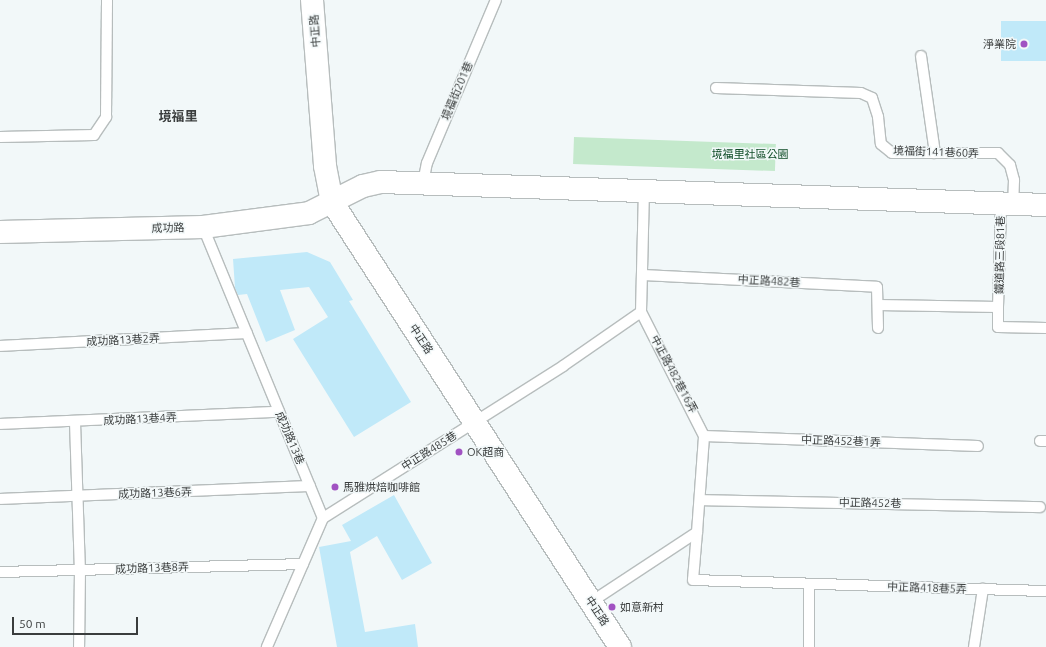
<!DOCTYPE html>
<html>
<head>
<meta charset="utf-8">
<style>
  body { margin:0 }
  #map { position:relative; width:1046px; height:647px; overflow:hidden; background:#f2f8f9; font-family:Ubuntu,"Noto Sans TC",sans-serif }
  div>[style] { position:absolute }
  .green>* { inset:0; background:#c4e9cc; transform-origin:0 0 }
  .building>* { inset:0; background:#c0e9f9; transform-origin:0 0 }
  .roads { filter:drop-shadow(1px 0 #b7bdbd) drop-shadow(-1px 0 #b7bdbd) drop-shadow(0 1px #b7bdbd) drop-shadow(0 -1px #b7bdbd) }
  .service>* { height:10px; margin:-5px; padding:0 5px; transform-origin:5px; border-radius:5px; background:#fff }
  .tertiary>* { height:22px; margin:-11px; padding:0 11px; transform-origin:11px; border-radius:11px; background:#fff }
  .dots>* { width:11px; height:11px; translate:-50% -50%; box-sizing:border-box; border:2px solid #f2f8f9; border-radius:50% }
  span { translate:-50% -50%; white-space:nowrap; text-align:center; line-height:1.15; -webkit-text-stroke:3px #f2f8f9; paint-order:stroke }
  .street-label { font-size:11px; color:#3a3d3d }
  .poi-label { font-size:11px; color:#3a3d3d }
  .right { translate:-100% -50%; text-align:right }
  .left { translate:0 -50%; text-align:left }
  .park-label { font-size:11px; color:#0f4c27 }
  .quarter-label { font-size:13px; color:#3a3d3d; font-weight:700 }
  .scale { position:absolute; left:12px; top:617px; width:126px; height:18px; box-sizing:border-box; border:2px solid #3a3d3d; border-top:0; padding-left:5px; font-size:12px; line-height:14px; white-space:nowrap; color:#3a3d3d; -webkit-text-stroke:3px #f2f8f9; paint-order:stroke }
</style>
</head>
<body>
<div id="map">
  <div class="green">
    <div style="left:574px;top:137px;width:202px;height:27px;rotate:2deg"></div>
  </div>
  <div class="building">
    <div style="left:1046px;top:21px;width:40px;height:45px;rotate:90deg"></div>
    <div style="clip-path:polygon(307px 252px,330px 262px,353px 300px,349px 301px,411px 402px,354px 437px,293px 339px,328px 317px,309px 287px,280px 290px,295px 330px,266px 342px,247px 294px,238px 295px,235px 288px,233px 259px)"></div>
    <div style="clip-path:polygon(394px 495px,432px 563px,402px 580px,377px 536px,350px 552px,365px 632px,415px 624px,418px 647px,337px 647px,319px 547px,351px 541px,342px 525px)"></div>
  </div>
  <div class="roads">
    <div class="service">
      <div style="left:921px;top:56px;width:98px;rotate:81.8deg"></div>
      <div style="left:716px;top:88px;width:145px;rotate:2deg"></div>
      <div style="left:861px;top:93px;width:12px;rotate:24deg"></div>
      <div style="left:872px;top:98px;width:20px;rotate:72deg"></div>
      <div style="left:878px;top:117px;width:27px;rotate:84deg"></div>
      <div style="left:881px;top:144px;width:14px;rotate:39deg"></div>
      <div style="left:892px;top:153px;width:106px"></div>
      <div style="left:998px;top:153px;width:17px;rotate:45deg"></div>
      <div style="left:1010px;top:165px;width:16px;rotate:75deg"></div>
      <div style="left:1014px;top:180px;width:24px;rotate:92deg"></div>
      <div style="left:0;top:137px;width:94px;rotate:-1.2deg"></div>
      <div style="left:94px;top:135px;width:22px;rotate:-56deg"></div>
      <div style="left:106px;top:117px;width:117px;rotate:-89.5deg"></div>
      <div style="left:423px;top:183px;width:20px;rotate:-79deg"></div>
      <div style="left:427px;top:163px;width:177px;rotate:-67.1deg"></div>
      <div style="left:203px;top:227px;width:315px;rotate:67.6deg"></div>
      <div style="left:323px;top:518px;width:141px;rotate:113.5deg"></div>
      <div style="left:643px;top:275px;width:234px;rotate:2.9deg"></div>
      <div style="left:877px;top:287px;width:41px;rotate:88.6deg"></div>
      <div style="left:878px;top:305px;width:120px;rotate:1deg"></div>
      <div style="left:998px;top:307px;width:20px;rotate:90deg"></div>
      <div style="left:998px;top:327px;width:48px;rotate:1.2deg"></div>
      <div style="left:998px;top:307px;width:104px;rotate:-88.3deg"></div>
      <div style="left:0;top:346px;width:247px;rotate:-3deg"></div>
      <div style="left:75px;top:422px;width:148px;rotate:88.1deg"></div>
      <div style="left:80px;top:570px;width:77px;rotate:90.7deg"></div>
      <div style="left:0;top:424px;width:279px;rotate:-2.5deg"></div>
      <div style="left:704px;top:436px;width:274px;rotate:2.1deg"></div>
      <div style="left:1040px;top:441px;width:6px"></div>
      <div style="left:0;top:499px;width:310px;rotate:-2.4deg"></div>
      <div style="left:700px;top:500px;width:340px;rotate:1.2deg"></div>
      <div style="left:323px;top:518px;width:284px;rotate:-32.3deg"></div>
      <div style="left:563px;top:366px;width:95px;rotate:-34.7deg"></div>
      <div style="left:641px;top:312px;width:121px;rotate:-88.6deg"></div>
      <div style="left:697px;top:532px;width:48px;rotate:94.8deg"></div>
      <div style="left:693px;top:580px;width:353px;rotate:1.8deg"></div>
      <div style="left:0;top:572px;width:303px;rotate:-1.5deg"></div>
      <div style="left:809px;top:584px;width:63px;rotate:90deg"></div>
      <div style="left:591px;top:602px;width:127px;rotate:-33.4deg"></div>
      <div style="left:697px;top:532px;width:96px;rotate:-85.8deg"></div>
      <div style="left:704px;top:436px;width:139px;rotate:-116.9deg"></div>
      <div style="left:974px;top:647px;width:59px;rotate:-81.2deg"></div>
    </div>
    <div class="tertiary">
      <div style="left:312px;top:0;width:167px;rotate:85.5deg"></div>
      <div style="left:325px;top:166px;width:37px;rotate:79deg"></div>
      <div style="left:332px;top:202px;width:530px;rotate:57.09deg"></div>
      <div style="left:0;top:232px;width:203px;rotate:-1.4deg"></div>
      <div style="left:203px;top:227px;width:107px;rotate:-7.5deg"></div>
      <div style="left:309px;top:213px;width:60px;rotate:-26.6deg"></div>
      <div style="left:363px;top:186px;width:18px;rotate:-13deg"></div>
      <div style="left:381px;top:182px;width:665px;rotate:1.98deg"></div>
    </div>
  </div>
  <div class="dots">
    <div style="left:1024px;top:44px;background:#a152c2"></div>
    <div style="left:459px;top:452px;background:#a152c2"></div>
    <div style="left:335px;top:487px;background:#a152c2"></div>
    <div style="left:612px;top:607px;background:#a152c2"></div>
  </div>
  <div class="street-label">
    <span style="left:315px;top:31px;rotate:-94deg">中正路</span>
    <span style="left:457px;top:91px;rotate:-67deg">境福街201巷</span>
    <span style="left:936px;top:152px;rotate:2deg">境福街141巷60弄</span>
    <span style="left:168px;top:228px;rotate:-1deg">成功路</span>
    <span style="left:1000px;top:255px;rotate:-89deg">鐵道路三段81巷</span>
    <span style="left:769px;top:281px;rotate:3deg">中正路482巷</span>
    <span style="left:421px;top:339px;rotate:57deg">中正路</span>
    <span style="left:123px;top:340px;rotate:-3deg">成功路13巷2弄</span>
    <span style="left:674px;top:374px;rotate:62deg">中正路482巷16弄</span>
    <span style="left:140px;top:419px;rotate:-3deg">成功路13巷4弄</span>
    <span style="left:290px;top:438px;rotate:67deg">成功路13巷</span>
    <span style="left:841px;top:441px;rotate:2deg">中正路452巷1弄</span>
    <span style="left:429px;top:451px;rotate:-32deg">中正路485巷</span>
    <span style="left:155px;top:493px;rotate:-2deg">成功路13巷6弄</span>
    <span style="left:870px;top:503px;rotate:1deg">中正路452巷</span>
    <span style="left:152px;top:568px;rotate:-2deg">成功路13巷8弄</span>
    <span style="left:927px;top:588px;rotate:2deg">中正路418巷5弄</span>
    <span style="left:597px;top:611px;rotate:57deg">中正路</span>
  </div>
  <div class="poi-label">
    <span class="right" style="left:1016px;top:44px">淨業院</span>
    <span class="left" style="left:467px;top:452px">OK超商</span>
    <span class="left" style="left:343px;top:487px">馬雅烘焙咖啡館</span>
    <span class="left" style="left:620px;top:607px">如意新村</span>
  </div>
  <div class="park-label">
    <span style="left:750px;top:154px">境福里社區公園</span>
  </div>
  <div class="quarter-label">
    <span style="left:178px;top:116px">境福里</span>
  </div>
  <div class="scale">50 m</div>
</div>
</body>
</html>
